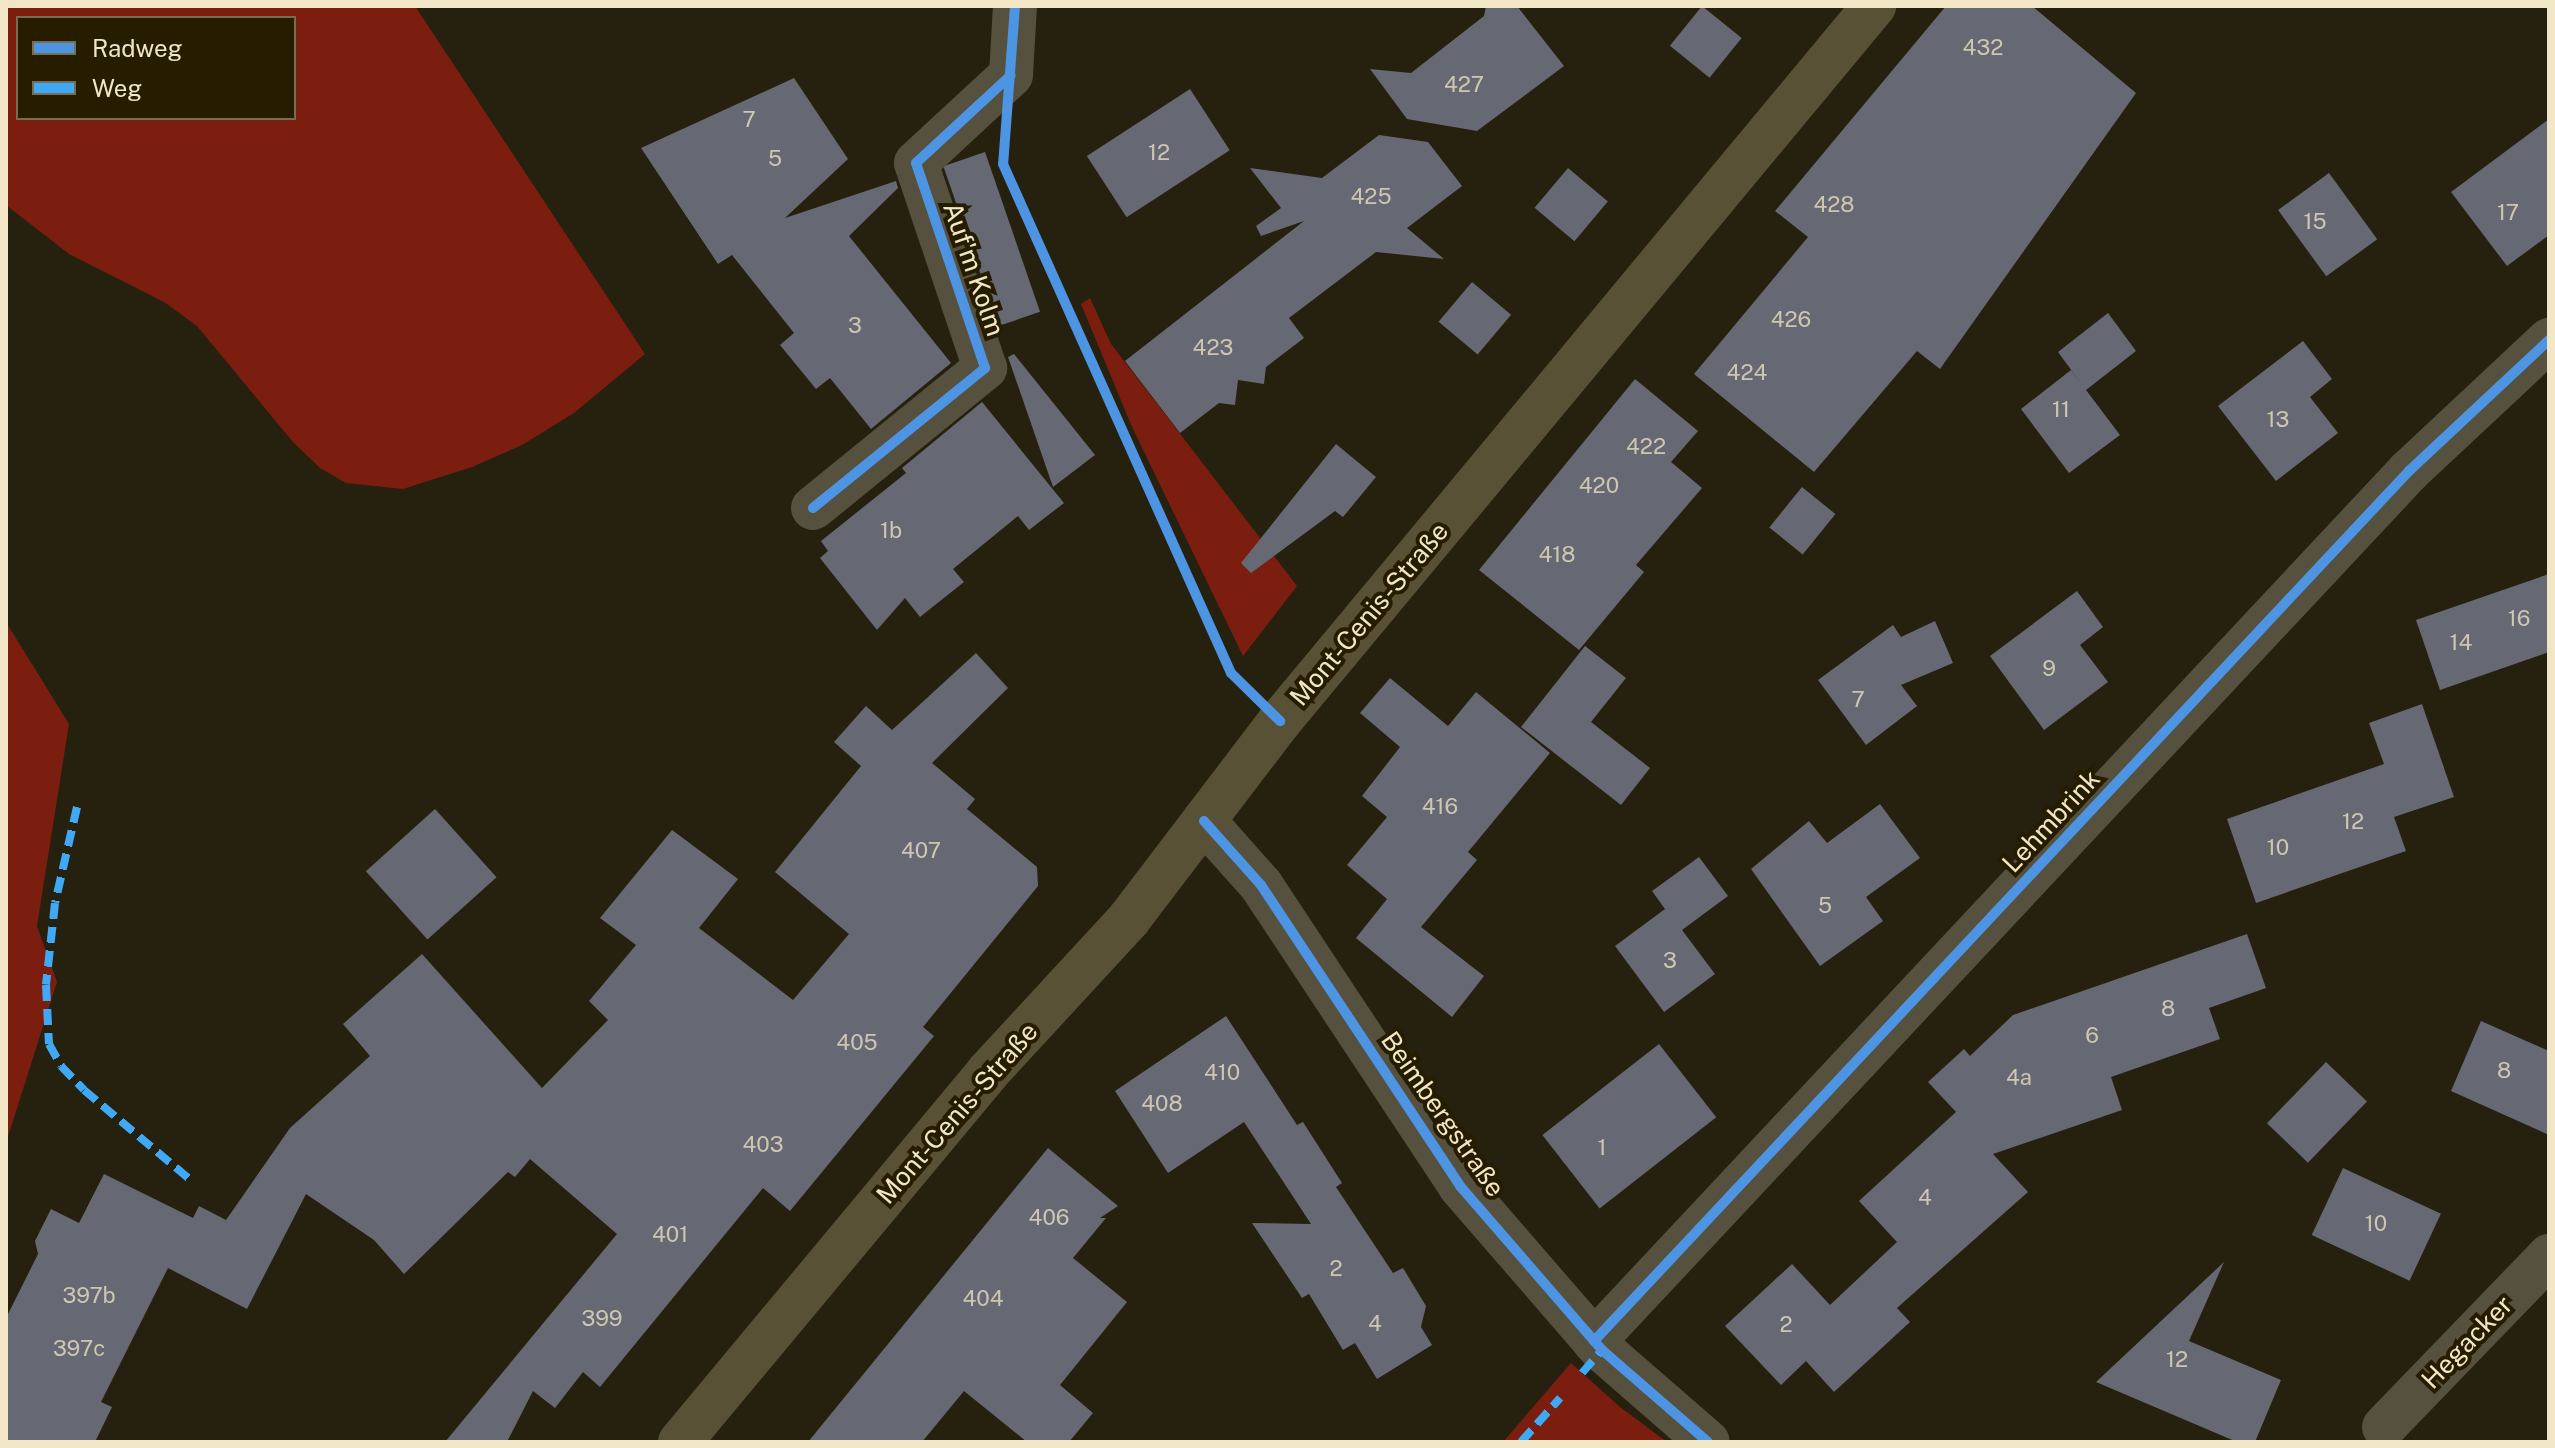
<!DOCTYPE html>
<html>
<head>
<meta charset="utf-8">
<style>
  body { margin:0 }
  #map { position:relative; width:2555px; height:1448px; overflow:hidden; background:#26200e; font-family:"Public Sans",sans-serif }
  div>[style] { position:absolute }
  .green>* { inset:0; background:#7b1e10 }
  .building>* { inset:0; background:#666873; transform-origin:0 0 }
  .minor>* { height:44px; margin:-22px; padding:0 22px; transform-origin:22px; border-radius:22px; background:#56503e }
  .major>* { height:44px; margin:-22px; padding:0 22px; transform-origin:22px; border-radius:22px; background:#595136 }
  .quiet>* { height:8px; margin-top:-4px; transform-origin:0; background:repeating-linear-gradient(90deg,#3fa9f5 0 16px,transparent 0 24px) }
  .cycleway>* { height:10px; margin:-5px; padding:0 5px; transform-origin:5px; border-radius:5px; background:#4d94e3 }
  span { translate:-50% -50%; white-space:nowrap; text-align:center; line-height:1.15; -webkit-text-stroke:8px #261c00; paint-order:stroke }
  .number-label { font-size:22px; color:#cec6b1 }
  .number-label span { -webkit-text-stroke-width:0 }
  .street-label { font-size:26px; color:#f1e6c6 }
  .frame { position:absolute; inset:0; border:8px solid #f1e6c6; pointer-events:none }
  .legend { position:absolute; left:16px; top:16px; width:280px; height:104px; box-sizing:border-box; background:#261c00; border:2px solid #776d4f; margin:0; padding:10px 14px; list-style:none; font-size:24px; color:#f1e6c6 }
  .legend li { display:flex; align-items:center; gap:16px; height:40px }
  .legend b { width:40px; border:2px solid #776d4f }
</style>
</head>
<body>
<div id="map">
  <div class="green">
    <div style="clip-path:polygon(evenodd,6px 6px,415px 6px,645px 354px,574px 413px,522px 445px,472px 467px,403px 489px,346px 483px,320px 468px,293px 442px,197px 326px,164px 302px,69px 254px,6px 205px,6px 6px,18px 18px,294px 18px,294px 118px,18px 118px,18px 18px)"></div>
    <div style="clip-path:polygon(1090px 298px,1111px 344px,1297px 586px,1243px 656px,1132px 427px,1081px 304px)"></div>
    <div style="clip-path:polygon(6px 622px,69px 724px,37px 926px,57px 982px,6px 1143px)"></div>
    <div style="clip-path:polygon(1571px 1363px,1620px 1407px,1667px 1442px,1503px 1442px)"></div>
  </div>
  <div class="building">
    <div style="clip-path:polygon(1486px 6px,1517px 6px,1564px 66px,1477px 131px,1407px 119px,1370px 69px,1411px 73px,1484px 16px)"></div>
    <div style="left:1702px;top:6px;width:51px;height:51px;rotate:39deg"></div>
    <div style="clip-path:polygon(1946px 6px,2032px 6px,2136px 93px,1940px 369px,1917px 351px,1814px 472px,1694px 374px,1808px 237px,1775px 211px)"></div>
    <div style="clip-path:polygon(794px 78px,848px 159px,785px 218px,896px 181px,898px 188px,849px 236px,951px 363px,871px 429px,830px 378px,816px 389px,780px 345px,794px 333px,732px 255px,718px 264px,641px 148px)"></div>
    <div style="left:1190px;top:89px;width:73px;height:123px;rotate:57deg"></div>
    <div style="clip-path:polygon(2549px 119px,2549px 235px,2507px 266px,2451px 192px)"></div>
    <div style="clip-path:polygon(1379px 135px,1428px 142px,1462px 186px,1407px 228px,1444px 259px,1376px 252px,1289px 318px,1304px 338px,1266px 367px,1264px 384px,1238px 380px,1235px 405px,1219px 403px,1180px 433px,1125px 361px,1304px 221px,1261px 236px,1256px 226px,1281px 208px,1250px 168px,1322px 178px)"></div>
    <div style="left:985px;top:152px;width:169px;height:44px;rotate:71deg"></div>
    <div style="left:1568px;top:168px;width:52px;height:52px;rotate:40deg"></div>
    <div style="left:2329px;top:173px;width:82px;height:63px;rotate:54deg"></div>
    <div style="left:1472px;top:282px;width:51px;height:52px;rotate:40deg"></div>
    <div style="clip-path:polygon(2108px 313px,2136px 351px,2086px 390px,2120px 435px,2069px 473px,2021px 409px,2071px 370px,2083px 386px,2058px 352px)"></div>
    <div style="clip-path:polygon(2303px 341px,2332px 379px,2310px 397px,2338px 433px,2276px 481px,2218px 406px)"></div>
    <div style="clip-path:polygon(1014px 354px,1095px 455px,1053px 487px,1008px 357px)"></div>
    <div style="clip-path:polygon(1635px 379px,1698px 431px,1671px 462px,1702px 488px,1636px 565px,1644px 572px,1579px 650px,1479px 570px)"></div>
    <div style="clip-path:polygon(982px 402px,1064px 503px,1029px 530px,1018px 516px,953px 569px,964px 582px,920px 617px,905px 598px,877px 630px,820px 558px,828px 551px,821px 541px,906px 473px,902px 468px)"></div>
    <div style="clip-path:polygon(1336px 444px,1376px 477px,1343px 517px,1335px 511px,1251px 573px,1241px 563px)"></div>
    <div style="left:1802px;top:487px;width:43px;height:52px;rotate:39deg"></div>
    <div style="clip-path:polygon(2549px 574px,2549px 652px,2440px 690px,2416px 620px)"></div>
    <div style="clip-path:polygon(2077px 591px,2103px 627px,2080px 645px,2108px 682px,2044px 730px,1990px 656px)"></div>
    <div style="clip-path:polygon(1935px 621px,1953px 663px,1901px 685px,1917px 706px,1866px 745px,1818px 680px,1893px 625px,1901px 637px)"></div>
    <div style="clip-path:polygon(1585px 646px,1626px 678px,1591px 722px,1650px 768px,1621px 805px,1521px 727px)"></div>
    <div style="clip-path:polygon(976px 653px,1008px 688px,932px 763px,975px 799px,967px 809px,1037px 867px,1038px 886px,923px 1027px,934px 1036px,790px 1211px,763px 1188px,600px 1387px,583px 1372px,555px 1408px,533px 1391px,507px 1442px,445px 1442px,617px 1234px,530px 1159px,515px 1177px,508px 1172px,404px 1274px,374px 1240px,306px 1194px,247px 1309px,168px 1268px,101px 1402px,112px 1407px,95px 1442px,6px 1442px,6px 1318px,38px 1254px,35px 1241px,51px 1209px,79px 1223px,104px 1174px,193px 1218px,199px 1206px,226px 1220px,290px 1128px,370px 1056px,343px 1024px,422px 954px,542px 1088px,608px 1020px,589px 1001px,636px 945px,600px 918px,672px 830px,738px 879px,699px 928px,793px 1000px,849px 934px,775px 872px,861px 766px,834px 742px,866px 706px,892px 730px)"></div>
    <div style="clip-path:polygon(1390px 678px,1448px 726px,1476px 692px,1550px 753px,1468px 852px,1477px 860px,1421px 927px,1484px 976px,1452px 1017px,1356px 938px,1387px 899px,1347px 865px,1387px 817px,1362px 796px,1400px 747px,1360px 713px)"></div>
    <div style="clip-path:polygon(2422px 704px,2454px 797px,2394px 817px,2406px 851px,2256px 903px,2227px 819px,2384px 764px,2369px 723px)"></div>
    <div style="clip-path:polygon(1880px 804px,1920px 858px,1866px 897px,1883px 921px,1820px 966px,1751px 869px,1809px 821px,1827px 843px)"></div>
    <div style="left:435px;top:809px;width:92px;height:93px;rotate:48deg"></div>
    <div style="clip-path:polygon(1699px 857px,1728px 896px,1682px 930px,1715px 974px,1664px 1012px,1615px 946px,1665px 909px,1652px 891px)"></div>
    <div style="clip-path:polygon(2247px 934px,2266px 988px,2209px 1008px,2220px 1039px,2111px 1077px,2122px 1110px,1993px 1154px,2028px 1192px,1897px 1308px,1910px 1322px,1834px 1392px,1806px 1361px,1781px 1385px,1725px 1326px,1792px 1264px,1830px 1305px,1897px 1242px,1859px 1201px,1956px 1112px,1928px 1082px,1964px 1049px,1970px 1056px,2013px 1015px)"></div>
    <div style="clip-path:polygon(1226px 1016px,1297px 1125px,1303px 1122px,1342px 1183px,1336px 1187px,1393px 1273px,1403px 1268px,1426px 1306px,1421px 1327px,1432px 1345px,1377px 1379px,1355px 1343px,1343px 1350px,1309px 1294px,1302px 1298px,1252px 1223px,1311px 1224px,1244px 1122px,1168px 1173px,1115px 1091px)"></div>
    <div style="clip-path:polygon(2481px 1021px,2549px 1051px,2549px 1135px,2451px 1091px)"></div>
    <div style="left:1659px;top:1044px;width:93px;height:148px;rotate:52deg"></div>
    <div style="left:2326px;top:1062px;width:57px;height:85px;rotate:44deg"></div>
    <div style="clip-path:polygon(1048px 1148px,1118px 1206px,1100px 1218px,1106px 1218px,1073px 1258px,1127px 1302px,1060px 1385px,1093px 1413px,1069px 1442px,1027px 1442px,964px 1391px,922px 1442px,808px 1442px)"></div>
    <div style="left:2343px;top:1168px;width:108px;height:74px;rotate:25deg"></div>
    <div style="clip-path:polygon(2224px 1262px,2189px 1341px,2281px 1380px,2255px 1442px,2237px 1442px,2096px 1382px)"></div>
  </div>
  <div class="minor">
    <div style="left:813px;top:508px;width:222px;rotate:-39.1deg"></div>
    <div style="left:985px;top:368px;width:216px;rotate:-108.6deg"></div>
    <div style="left:916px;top:163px;width:129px;rotate:-42.8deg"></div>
    <div style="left:1011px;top:75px;width:69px;rotate:-86.7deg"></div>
    <div style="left:1204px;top:821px;width:86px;rotate:48.3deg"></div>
    <div style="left:1261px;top:885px;width:361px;rotate:56.5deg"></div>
    <div style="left:1460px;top:1186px;width:217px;rotate:49.1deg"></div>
    <div style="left:1602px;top:1350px;width:140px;rotate:41deg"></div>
    <div style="left:1594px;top:1341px;width:1192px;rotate:-46.87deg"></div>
    <div style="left:2409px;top:471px;width:192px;rotate:-43.1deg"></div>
    <div style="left:2384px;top:1427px;width:238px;rotate:-46deg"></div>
  </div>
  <div class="major">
    <div style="left:680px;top:1442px;width:481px;rotate:-50.2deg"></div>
    <div style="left:988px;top:1072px;width:208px;rotate:-47.3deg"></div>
    <div style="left:1129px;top:919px;width:249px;rotate:-52.7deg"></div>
    <div style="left:1280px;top:721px;width:930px;rotate:-50.28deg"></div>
  </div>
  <div class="quiet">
    <div style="left:77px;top:807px;width:98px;rotate:102.9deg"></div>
    <div style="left:55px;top:903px;width:82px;rotate:96.3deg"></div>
    <div style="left:46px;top:985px;width:59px;rotate:87.1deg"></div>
    <div style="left:49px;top:1044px;width:25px;rotate:61deg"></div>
    <div style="left:61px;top:1066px;width:33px;rotate:46deg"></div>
    <div style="left:84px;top:1090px;width:143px;rotate:40.2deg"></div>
    <div style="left:1582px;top:1373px;width:30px;rotate:-49deg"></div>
    <div style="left:1521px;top:1442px;width:59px;rotate:-48.4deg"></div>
  </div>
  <div class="cycleway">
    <div style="left:1015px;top:6px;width:158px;rotate:94.3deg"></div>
    <div style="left:1003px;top:164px;width:558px;rotate:65.87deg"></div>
    <div style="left:1231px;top:673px;width:69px;rotate:44.4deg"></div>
    <div style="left:813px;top:508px;width:222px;rotate:-39.1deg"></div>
    <div style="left:985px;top:368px;width:216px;rotate:-108.6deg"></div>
    <div style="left:916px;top:163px;width:129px;rotate:-42.8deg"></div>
    <div style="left:1204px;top:821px;width:86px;rotate:48.3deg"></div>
    <div style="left:1261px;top:885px;width:361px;rotate:56.5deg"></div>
    <div style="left:1460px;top:1186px;width:217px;rotate:49.1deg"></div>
    <div style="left:1602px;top:1350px;width:140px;rotate:41deg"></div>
    <div style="left:1594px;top:1341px;width:1192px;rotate:-46.87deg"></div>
    <div style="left:2409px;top:471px;width:192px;rotate:-43.1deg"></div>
  </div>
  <div class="number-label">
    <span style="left:1983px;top:48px">432</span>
    <span style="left:1464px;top:85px">427</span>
    <span style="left:749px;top:120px">7</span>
    <span style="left:1159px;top:153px">12</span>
    <span style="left:775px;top:159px">5</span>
    <span style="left:1371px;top:197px">425</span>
    <span style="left:1834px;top:205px">428</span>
    <span style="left:2508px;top:213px">17</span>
    <span style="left:2315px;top:222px">15</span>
    <span style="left:1791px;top:320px">426</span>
    <span style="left:855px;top:326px">3</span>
    <span style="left:1213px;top:348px">423</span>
    <span style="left:1747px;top:373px">424</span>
    <span style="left:2061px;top:410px">11</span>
    <span style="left:2278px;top:420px">13</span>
    <span style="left:1646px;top:447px">422</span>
    <span style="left:1599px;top:486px">420</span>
    <span style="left:891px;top:531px">1b</span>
    <span style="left:1557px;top:555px">418</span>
    <span style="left:2519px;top:619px">16</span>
    <span style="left:2461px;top:643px">14</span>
    <span style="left:2049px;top:669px">9</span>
    <span style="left:1858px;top:700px">7</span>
    <span style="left:1440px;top:807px">416</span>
    <span style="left:2353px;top:822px">12</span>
    <span style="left:2278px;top:848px">10</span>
    <span style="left:921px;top:851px">407</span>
    <span style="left:1825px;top:906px">5</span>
    <span style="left:1670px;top:961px">3</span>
    <span style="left:2168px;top:1009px">8</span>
    <span style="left:2092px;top:1036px">6</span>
    <span style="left:857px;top:1043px">405</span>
    <span style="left:2504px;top:1071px">8</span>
    <span style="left:1222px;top:1073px">410</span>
    <span style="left:2019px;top:1078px">4a</span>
    <span style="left:1162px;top:1104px">408</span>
    <span style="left:763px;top:1145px">403</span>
    <span style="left:1602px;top:1148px">1</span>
    <span style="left:1925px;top:1198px">4</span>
    <span style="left:1049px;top:1218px">406</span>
    <span style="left:2376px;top:1224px">10</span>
    <span style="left:670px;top:1235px">401</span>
    <span style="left:1336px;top:1269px">2</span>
    <span style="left:89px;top:1296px">397b</span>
    <span style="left:983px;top:1299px">404</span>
    <span style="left:602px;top:1319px">399</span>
    <span style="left:1375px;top:1324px">4</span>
    <span style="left:1786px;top:1325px">2</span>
    <span style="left:79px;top:1349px">397c</span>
    <span style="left:2177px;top:1360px">12</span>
  </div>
  <div class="street-label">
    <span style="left:974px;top:269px;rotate:71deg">Auf'm Kolm</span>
    <span style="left:1369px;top:614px;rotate:-50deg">Mont-Cenis-Straße</span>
    <span style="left:2051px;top:821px;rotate:-47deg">Lehmbrink</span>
    <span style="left:957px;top:1113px;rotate:-49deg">Mont-Cenis-Straße</span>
    <span style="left:1443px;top:1114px;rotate:55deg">Beimbergstraße</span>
    <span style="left:2467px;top:1342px;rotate:-46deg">Hegacker</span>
  </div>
  <div class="frame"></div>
  <ul class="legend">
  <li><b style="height:10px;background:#4d94e3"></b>Radweg</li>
  <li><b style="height:10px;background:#3fa9f5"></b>Weg</li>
  </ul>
</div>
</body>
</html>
